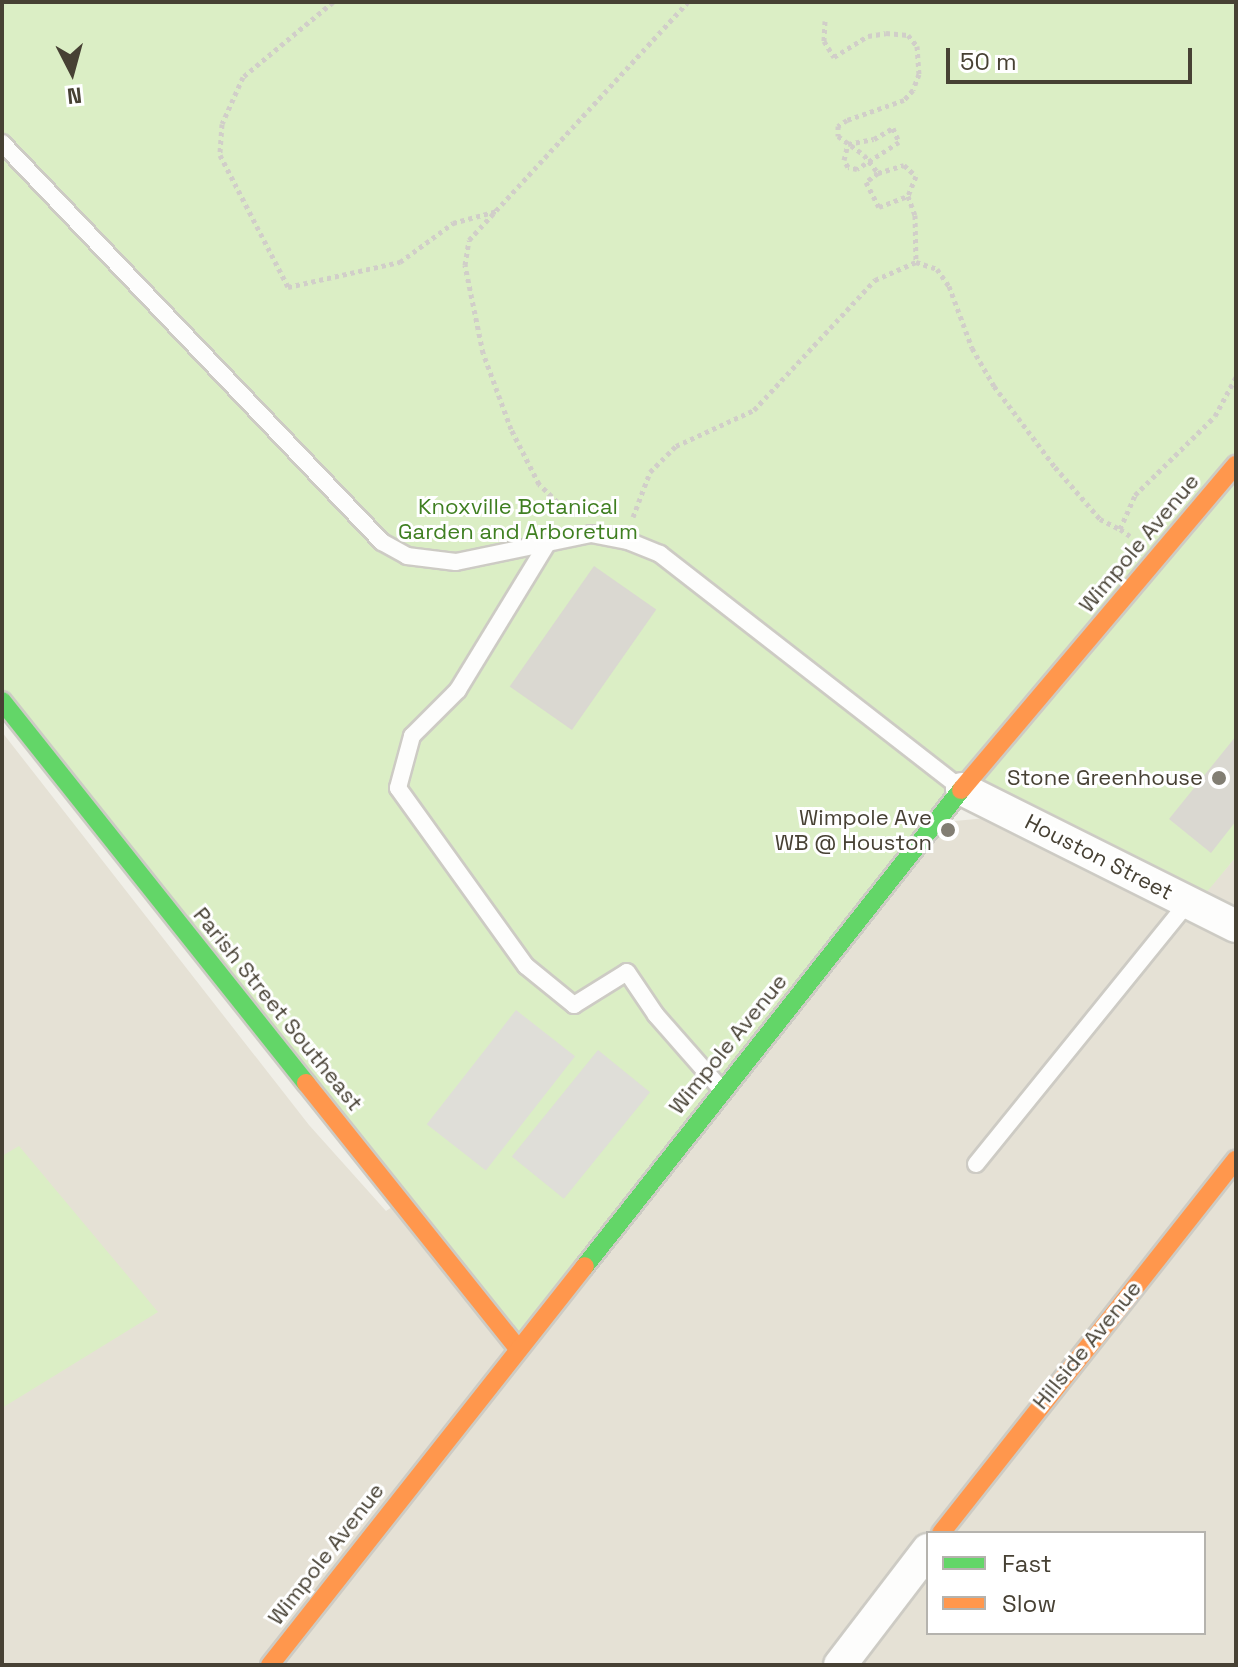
<!DOCTYPE html>
<html>
<head>
<meta charset="utf-8">
<style>
  body { margin:0 }
  #map { position:relative; width:1238px; height:1667px; overflow:hidden; background:#f0efe8; font-family:"Space Grotesk",sans-serif }
  div>[style] { position:absolute }
  .residential>* { inset:0; background:#e5e1d5 }
  .green>* { inset:0; background:#dbeec5 }
  .parking>* { inset:0; background:#dfded8; transform-origin:0 0 }
  .building>* { inset:0; background:#dad8d1; transform-origin:0 0 }
  .path>* { height:5px; margin-top:-2.5px; transform-origin:0; background:repeating-linear-gradient(90deg,#d1cec9 0 4px,transparent 0 8px) }
  .roads { filter:drop-shadow(2px 0 #cdcbc4) drop-shadow(-2px 0 #cdcbc4) drop-shadow(0 2px #cdcbc4) drop-shadow(0 -2px #cdcbc4) }
  .lane>* { height:16px; margin:-8px; padding:0 8px; transform-origin:8px; border-radius:8px; background:#fdfdfc }
  .street>* { height:32px; margin:-16px; padding:0 16px; transform-origin:16px; border-radius:16px; background:#fdfdfc }
  .fast>* { height:18px; margin:-9px; padding:0 9px; transform-origin:9px; border-radius:9px; background:#63d668 }
  .slow>* { height:18px; margin:-9px; padding:0 9px; transform-origin:9px; border-radius:9px; background:#ff974d }
  .dots>* { width:22px; height:22px; translate:-50% -50%; box-sizing:border-box; border:4px solid #fff; border-radius:50% }
  span { translate:-50% -50%; white-space:nowrap; text-align:center; line-height:1.15; -webkit-text-stroke:6px #fff; paint-order:stroke }
  .park-label { font-size:22px; color:#3f7f21 }
  .street-label { font-size:22px; color:#474134 }
  .poi-label { font-size:22px; color:#474134 }
  .right { translate:-100% -50%; text-align:right }
  .frame { position:absolute; inset:0; border:4px solid #474134; pointer-events:none }
  .legend { position:absolute; left:926px; top:1531px; width:280px; height:104px; box-sizing:border-box; background:#fff; border:2px solid #b5b3ae; margin:0; padding:10px 14px; list-style:none; font-size:24px; color:#474134 }
  .legend li { display:flex; align-items:center; gap:16px; height:40px }
  .legend b { width:40px; border:2px solid #b5b3ae }
  .north { position:absolute; left:32px; top:32px; width:80px; height:80px; -webkit-text-stroke:6px #fff; paint-order:stroke; rotate:174deg; font-size:22px; font-weight:700; line-height:32px; text-align:center; color:#474134 }
  .north::after { content:''; display:block; margin:auto; width:28px; height:36px; background:#474134; clip-path:polygon(50% 0,100% 100%,50% 72%,0 100%) }
  .scale { position:absolute; left:946px; top:48px; width:246px; height:36px; box-sizing:border-box; border:4px solid #474134; border-top:0; padding-left:10px; font-size:24px; line-height:28px; white-space:nowrap; color:#474134; -webkit-text-stroke:6px #fff; paint-order:stroke }
</style>
</head>
<body>
<div id="map">
  <div class="residential">
    <div style="clip-path:polygon(evenodd,2px 732px,309px 1125px,386px 1211px,955px 821px,986px 818px,1183px 918px,1236px 857px,1236px 1665px,2px 1665px,2px 732px,928px 1533px,1204px 1533px,1204px 1633px,928px 1633px,928px 1533px)"></div>
  </div>
  <div class="green">
    <div style="clip-path:polygon(2px 2px,1236px 2px,1236px 857px,1195px 906px,962px 789px,517px 1347px,2px 701px)"></div>
    <div style="clip-path:polygon(19px 1146px,158px 1312px,2px 1408px,2px 1156px)"></div>
  </div>
  <div class="parking">
    <div style="left:516px;top:1010px;width:75px;height:145px;rotate:38deg"></div>
    <div style="left:598px;top:1050px;width:67px;height:137px;rotate:39deg"></div>
  </div>
  <div class="building">
    <div style="left:594px;top:566px;width:76px;height:147px;rotate:35deg"></div>
    <div style="clip-path:polygon(1236px 736px,1236px 821px,1211px 853px,1169px 819px)"></div>
  </div>
  <div class="path">
    <div style="left:333px;top:2px;width:117px;rotate:140.2deg"></div>
    <div style="left:243px;top:77px;width:51px;rotate:114.1deg"></div>
    <div style="left:222px;top:124px;width:31px;rotate:94deg"></div>
    <div style="left:220px;top:155px;width:148px;rotate:62.7deg"></div>
    <div style="left:288px;top:287px;width:115px;rotate:-12.6deg"></div>
    <div style="left:400px;top:262px;width:66px;rotate:-36.3deg"></div>
    <div style="left:453px;top:223px;width:46px;rotate:-15.3deg"></div>
    <div style="left:825px;top:21px;width:20px;rotate:93deg"></div>
    <div style="left:824px;top:41px;width:19px;rotate:58deg"></div>
    <div style="left:834px;top:57px;width:40px;rotate:-32deg"></div>
    <div style="left:868px;top:36px;width:18px;rotate:-9deg"></div>
    <div style="left:886px;top:33px;width:22px;rotate:5deg"></div>
    <div style="left:908px;top:35px;width:14px;rotate:51deg"></div>
    <div style="left:917px;top:46px;width:28px;rotate:86deg"></div>
    <div style="left:919px;top:74px;width:17px;rotate:111deg"></div>
    <div style="left:913px;top:90px;width:13px;rotate:132deg"></div>
    <div style="left:904px;top:100px;width:60px;rotate:160.7deg"></div>
    <div style="left:847px;top:120px;width:11px;rotate:146deg"></div>
    <div style="left:838px;top:126px;width:10px;rotate:90deg"></div>
    <div style="left:838px;top:136px;width:32px;rotate:36deg"></div>
    <div style="left:864px;top:155px;width:23px;rotate:52deg"></div>
    <div style="left:878px;top:173px;width:27px;rotate:-17deg"></div>
    <div style="left:904px;top:165px;width:16px;rotate:43deg"></div>
    <div style="left:916px;top:176px;width:22px;rotate:112deg"></div>
    <div style="left:908px;top:196px;width:20px;rotate:70deg"></div>
    <div style="left:915px;top:215px;width:47px;rotate:88.8deg"></div>
    <div style="left:893px;top:128px;width:15px;rotate:67deg"></div>
    <div style="left:899px;top:142px;width:50px;rotate:147.3deg"></div>
    <div style="left:857px;top:169px;width:9px;rotate:-167deg"></div>
    <div style="left:848px;top:167px;width:8px;rotate:-120deg"></div>
    <div style="left:844px;top:160px;width:16px;rotate:-76deg"></div>
    <div style="left:848px;top:144px;width:26px;rotate:-11deg"></div>
    <div style="left:874px;top:139px;width:22px;rotate:-30deg"></div>
    <div style="left:878px;top:173px;width:15px;rotate:143deg"></div>
    <div style="left:866px;top:182px;width:28px;rotate:63deg"></div>
    <div style="left:879px;top:207px;width:31px;rotate:-21deg"></div>
    <div style="left:569px;top:513px;width:42px;rotate:-136deg"></div>
    <div style="left:539px;top:484px;width:62px;rotate:-117deg"></div>
    <div style="left:511px;top:429px;width:81px;rotate:-110.2deg"></div>
    <div style="left:483px;top:353px;width:90px;rotate:-101.6deg"></div>
    <div style="left:465px;top:265px;width:25px;rotate:-81deg"></div>
    <div style="left:469px;top:240px;width:323px;rotate:-47.4deg"></div>
    <div style="left:633px;top:517px;width:48px;rotate:-69.3deg"></div>
    <div style="left:650px;top:472px;width:37px;rotate:-45deg"></div>
    <div style="left:676px;top:446px;width:86px;rotate:-24.8deg"></div>
    <div style="left:754px;top:410px;width:178px;rotate:-47.1deg"></div>
    <div style="left:875px;top:280px;width:45px;rotate:-23.7deg"></div>
    <div style="left:916px;top:262px;width:22px;rotate:18deg"></div>
    <div style="left:937px;top:269px;width:21px;rotate:55deg"></div>
    <div style="left:949px;top:286px;width:66px;rotate:69.6deg"></div>
    <div style="left:972px;top:348px;width:44px;rotate:59.9deg"></div>
    <div style="left:994px;top:386px;width:101px;rotate:53deg"></div>
    <div style="left:1055px;top:467px;width:69px;rotate:49.1deg"></div>
    <div style="left:1100px;top:519px;width:22px;rotate:27deg"></div>
    <div style="left:1130px;top:536px;width:12px;rotate:-145deg"></div>
    <div style="left:1120px;top:529px;width:37px;rotate:-66deg"></div>
    <div style="left:1135px;top:495px;width:112px;rotate:-44.6deg"></div>
    <div style="left:1215px;top:416px;width:44px;rotate:-61.7deg"></div>
  </div>
  <div class="roads">
    <div class="lane">
      <div style="left:2px;top:143px;width:551px;rotate:46.4deg"></div>
      <div style="left:382px;top:542px;width:29px;rotate:29deg"></div>
      <div style="left:407px;top:556px;width:49px;rotate:7deg"></div>
      <div style="left:456px;top:562px;width:138px;rotate:-11.7deg"></div>
      <div style="left:591px;top:534px;width:38px;rotate:11deg"></div>
      <div style="left:628px;top:541px;width:35px;rotate:22deg"></div>
      <div style="left:660px;top:554px;width:381px;rotate:37.9deg"></div>
      <div style="left:547px;top:544px;width:171px;rotate:121.4deg"></div>
      <div style="left:458px;top:690px;width:65px;rotate:135deg"></div>
      <div style="left:412px;top:736px;width:54px;rotate:105.1deg"></div>
      <div style="left:398px;top:788px;width:219px;rotate:54.3deg"></div>
      <div style="left:526px;top:966px;width:62px;rotate:39.1deg"></div>
      <div style="left:574px;top:1005px;width:62px;rotate:-31.9deg"></div>
      <div style="left:627px;top:972px;width:52px;rotate:56deg"></div>
      <div style="left:656px;top:1015px;width:98px;rotate:48.7deg"></div>
      <div style="left:976px;top:1164px;width:337px;rotate:-51deg"></div>
    </div>
    <div class="street">
      <div style="left:962px;top:789px;width:306px;rotate:26.6deg"></div>
      <div style="left:840px;top:1665px;width:145px;rotate:-52.6deg"></div>
    </div>
    <div class="fast">
      <div style="left:2px;top:701px;width:488px;rotate:51.5deg"></div>
      <div style="left:585px;top:1266px;width:607px;rotate:-51.69deg"></div>
    </div>
    <div class="slow">
      <div style="left:961px;top:790px;width:426px;rotate:-49.8deg"></div>
      <div style="left:306px;top:1083px;width:338px;rotate:51.4deg"></div>
      <div style="left:941px;top:1533px;width:476px;rotate:-51.7deg"></div>
      <div style="left:270px;top:1665px;width:508px;rotate:-51.71deg"></div>
    </div>
  </div>
  <div class="dots">
    <div style="left:1219px;top:778px;background:#827e73"></div>
    <div style="left:948px;top:830px;background:#827e73"></div>
  </div>
  <div class="park-label">
    <span style="left:518px;top:519px">Knoxville Botanical<br>Garden and Arboretum</span>
  </div>
  <div class="street-label">
    <span style="left:1139px;top:543px;rotate:-50deg">Wimpole Avenue</span>
    <span style="left:1099px;top:857px;rotate:27deg">Houston Street</span>
    <span style="left:278px;top:1009px;rotate:51deg">Parish Street Southeast</span>
    <span style="left:728px;top:1044px;rotate:-51deg">Wimpole Avenue</span>
    <span style="left:1087px;top:1345px;rotate:-51deg">Hillside Avenue</span>
    <span style="left:326px;top:1554px;rotate:-52deg">Wimpole Avenue</span>
  </div>
  <div class="poi-label">
    <span class="right" style="left:1203px;top:778px">Stone Greenhouse</span>
    <span class="right" style="left:932px;top:830px">Wimpole Ave<br>WB @ Houston</span>
  </div>
  <div class="frame"></div>
  <ul class="legend">
  <li><b style="height:10px;background:#63d668"></b>Fast</li>
  <li><b style="height:10px;background:#ff974d"></b>Slow</li>
  </ul>
  <div class="north">N</div>
  <div class="scale">50 m</div>
</div>
</body>
</html>
